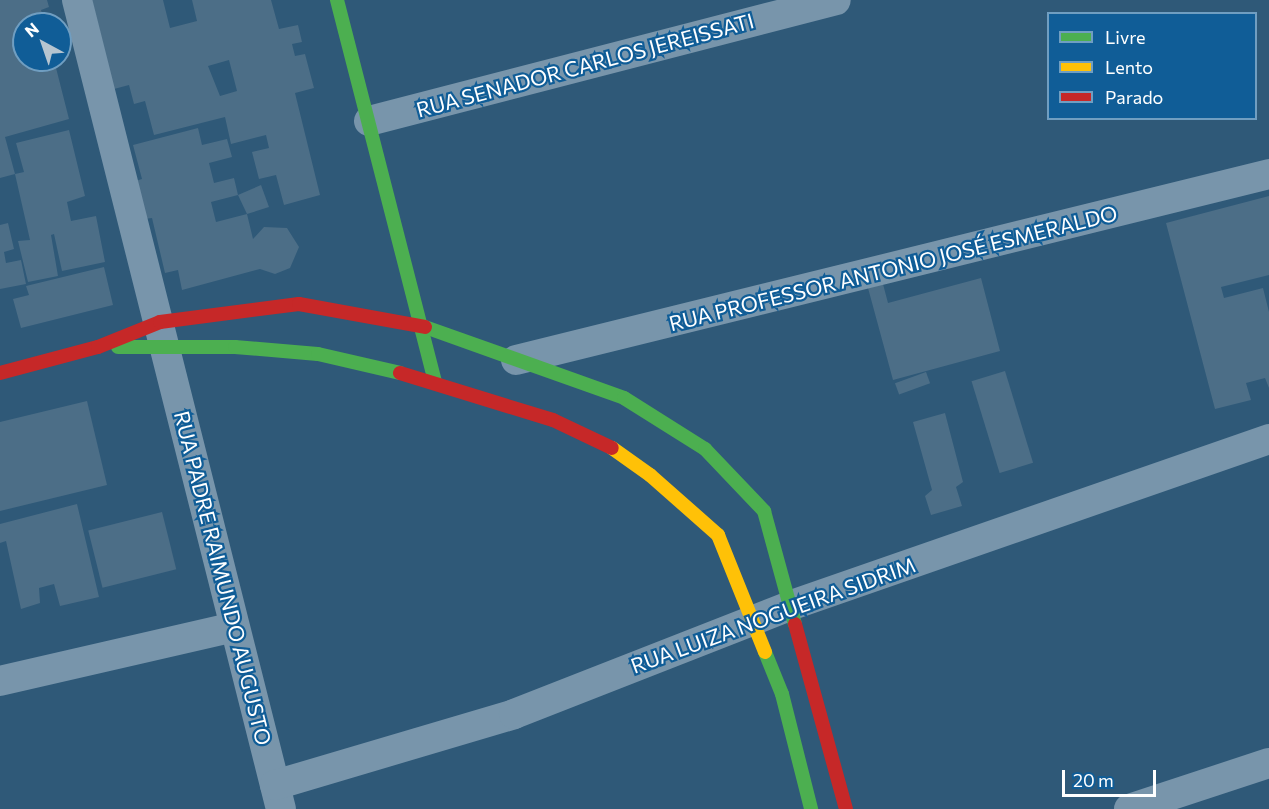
<!DOCTYPE html>
<html>
<head>
<meta charset="utf-8">
<style>
  body { margin:0 }
  #map { position:relative; width:1269px; height:809px; overflow:hidden; background:#2f5978; font-family:Commissioner,sans-serif }
  div>[style] { position:absolute }
  .building>* { inset:0; background:#4c6e87; transform-origin:0 0 }
  .street>* { height:30px; margin:-15px; padding:0 15px; transform-origin:15px; border-radius:15px; background:#7895ab }
  .fast>* { height:14px; margin:-7px; padding:0 7px; transform-origin:7px; border-radius:7px; background:#4caf50 }
  .slow>* { height:14px; margin:-7px; padding:0 7px; transform-origin:7px; border-radius:7px; background:#ffc107 }
  .jam>* { height:14px; margin:-7px; padding:0 7px; transform-origin:7px; border-radius:7px; background:#c62828 }
  span { translate:-50% -50%; white-space:nowrap; text-align:center; line-height:1.15; -webkit-text-stroke:4.5px #105d97; paint-order:stroke }
  .street-label { font-size:21px; color:#fff }
  .legend { position:absolute; left:1047px; top:12px; width:210px; height:108px; box-sizing:border-box; background:#105d97; border:2px solid #709ec1; margin:0; padding:8px 10px; list-style:none; font-size:18px; color:#fff }
  .legend li { display:flex; align-items:center; gap:12px; height:30px }
  .legend b { width:30px; border:2px solid #709ec1 }
  .north { position:absolute; left:12px; top:12px; width:60px; height:60px; box-sizing:border-box; background:#105d97; border:2px solid #709ec1; border-radius:50%; rotate:320deg; font-size:16px; font-weight:700; line-height:24px; text-align:center; color:#fff }
  .north::after { content:''; display:block; margin:auto; width:21px; height:27px; background:#b6c5d0; clip-path:polygon(50% 0,100% 100%,50% 72%,0 100%) }
  .scale { position:absolute; left:1062px; top:770px; width:94px; height:27px; box-sizing:border-box; border:3px solid #fff; border-top:0; padding-left:8px; font-size:18px; line-height:21px; white-space:nowrap; color:#fff; -webkit-text-stroke:4px #105d97; paint-order:stroke }
</style>
</head>
<body>
<div id="map">
  <div class="building">
    <div style="clip-path:polygon(0 0,47px 0,49px 7px,41px 10px,45px 24px,24px 24px,24px 60px,54px 60px,69px 119px,5px 137px,15px 174px,0 178px)"></div>
    <div style="clip-path:polygon(evenodd,92px 0,163px 0,170px 28px,197px 21px,192px 0,271px 0,279px 29px,298px 25px,302px 42px,292px 44px,295px 56px,305px 54px,310px 73px,314px 88px,295px 93px,320px 195px,284px 205px,276px 175px,259px 179px,252px 152px,269px 148px,266px 135px,231px 144px,225px 117px,154px 135px,145px 101px,134px 104px,129px 85px,114px 89px,92px 0,229px 60px,237px 91px,220px 96px,208px 66px,229px 60px)"></div>
    <div style="clip-path:polygon(198px 128px,202px 145px,227px 139px,232px 157px,209px 163px,214px 183px,234px 178px,238px 195px,211px 202px,216px 222px,247px 214px,253px 239px,264px 227px,287px 228px,299px 247px,290px 268px,275px 274px,260px 269px,182px 290px,178px 270px,165px 273px,152px 218px,144px 219px,135px 181px,142px 179px,133px 145px)"></div>
    <div style="clip-path:polygon(69px 130px,85px 196px,67px 202px,71px 221px,96px 216px,105px 262px,62px 271px,54px 234px,51px 235px,58px 276px,28px 282px,18px 241px,30px 240px,15px 174px,24px 172px,16px 143px)"></div>
    <div style="clip-path:polygon(261px 185px,269px 207px,247px 214px,238px 195px)"></div>
    <div style="clip-path:polygon(1269px 196px,1269px 275px,1221px 287px,1224px 298px,1263px 288px,1269px 312px,1269px 388px,1265px 378px,1246px 383px,1251px 400px,1215px 409px,1166px 223px)"></div>
    <div style="clip-path:polygon(8px 223px,14px 249px,4px 252px,6px 263px,21px 260px,26px 284px,0 289px,0 225px)"></div>
    <div style="clip-path:polygon(104px 267px,113px 305px,21px 328px,13px 299px,29px 295px,26px 286px)"></div>
    <div style="clip-path:polygon(981px 278px,1000px 351px,893px 380px,868px 288px,883px 284px,888px 303px)"></div>
    <div style="left:1005px;top:371px;width:96px;height:35px;rotate:73deg"></div>
    <div style="left:926px;top:372px;width:12px;height:33px;rotate:70deg"></div>
    <div style="clip-path:polygon(87px 401px,107px 485px,0 511px,0 422px)"></div>
    <div style="clip-path:polygon(945px 413px,963px 482px,956px 487px,962px 506px,931px 515px,925px 496px,932px 490px,913px 422px)"></div>
    <div style="clip-path:polygon(77px 504px,99px 597px,60px 606px,54px 584px,39px 588px,40px 603px,21px 609px,6px 541px,0 543px,0 524px)"></div>
    <div style="left:162px;top:512px;width:59px;height:76px;rotate:76deg"></div>
  </div>
  <div class="street">
    <div style="left:77px;top:0;width:834px;rotate:75.85deg"></div>
    <div style="left:369px;top:121px;width:482px;rotate:-14.5deg"></div>
    <div style="left:516px;top:360px;width:776px;rotate:-13.87deg"></div>
    <div style="left:0;top:681px;width:240px;rotate:-13deg"></div>
    <div style="left:275px;top:785px;width:249px;rotate:-16.5deg"></div>
    <div style="left:514px;top:714px;width:295px;rotate:-21.4deg"></div>
    <div style="left:789px;top:606px;width:508px;rotate:-19.18deg"></div>
    <div style="left:1129px;top:809px;width:147px;rotate:-18.2deg"></div>
  </div>
  <div class="fast">
    <div style="left:337px;top:0;width:393px;rotate:75.6deg"></div>
    <div style="left:425px;top:327px;width:211px;rotate:19.6deg"></div>
    <div style="left:624px;top:398px;width:96px;rotate:32.2deg"></div>
    <div style="left:705px;top:449px;width:86px;rotate:46.4deg"></div>
    <div style="left:764px;top:511px;width:117px;rotate:74.7deg"></div>
    <div style="left:118px;top:347px;width:117px"></div>
    <div style="left:235px;top:347px;width:83px;rotate:4.8deg"></div>
    <div style="left:318px;top:354px;width:84px;rotate:13deg"></div>
    <div style="left:765px;top:652px;width:45px;rotate:68deg"></div>
    <div style="left:782px;top:694px;width:119px;rotate:75.8deg"></div>
  </div>
  <div class="slow">
    <div style="left:612px;top:448px;width:47px;rotate:35.4deg"></div>
    <div style="left:650px;top:475px;width:91px;rotate:41.4deg"></div>
    <div style="left:718px;top:535px;width:126px;rotate:68.1deg"></div>
  </div>
  <div class="jam">
    <div style="left:0;top:373px;width:101px;rotate:-14.9deg"></div>
    <div style="left:98px;top:347px;width:67px;rotate:-22deg"></div>
    <div style="left:160px;top:322px;width:140px;rotate:-7.4deg"></div>
    <div style="left:299px;top:304px;width:128px;rotate:10.3deg"></div>
    <div style="left:400px;top:373px;width:160px;rotate:17.1deg"></div>
    <div style="left:553px;top:420px;width:65px;rotate:25.4deg"></div>
    <div style="left:795px;top:624px;width:192px;rotate:74.6deg"></div>
  </div>
  <div class="street-label">
    <span style="left:585px;top:65px;rotate:-15deg">RUA SENADOR CARLOS JEREISSATI</span>
    <span style="left:893px;top:268px;rotate:-14deg">RUA PROFESSOR ANTONIO JOSÉ ESMERALDO</span>
    <span style="left:223px;top:578px;rotate:76deg">RUA PADRE RAIMUNDO AUGUSTO</span>
    <span style="left:773px;top:615px;rotate:-20deg">RUA LUIZA NOGUEIRA SIDRIM</span>
  </div>
  <ul class="legend">
  <li><b style="height:8px;background:#4caf50"></b>Livre</li>
  <li><b style="height:8px;background:#ffc107"></b>Lento</li>
  <li><b style="height:8px;background:#c62828"></b>Parado</li>
  </ul>
  <div class="north">N</div>
  <div class="scale">20 m</div>
</div>
</body>
</html>
